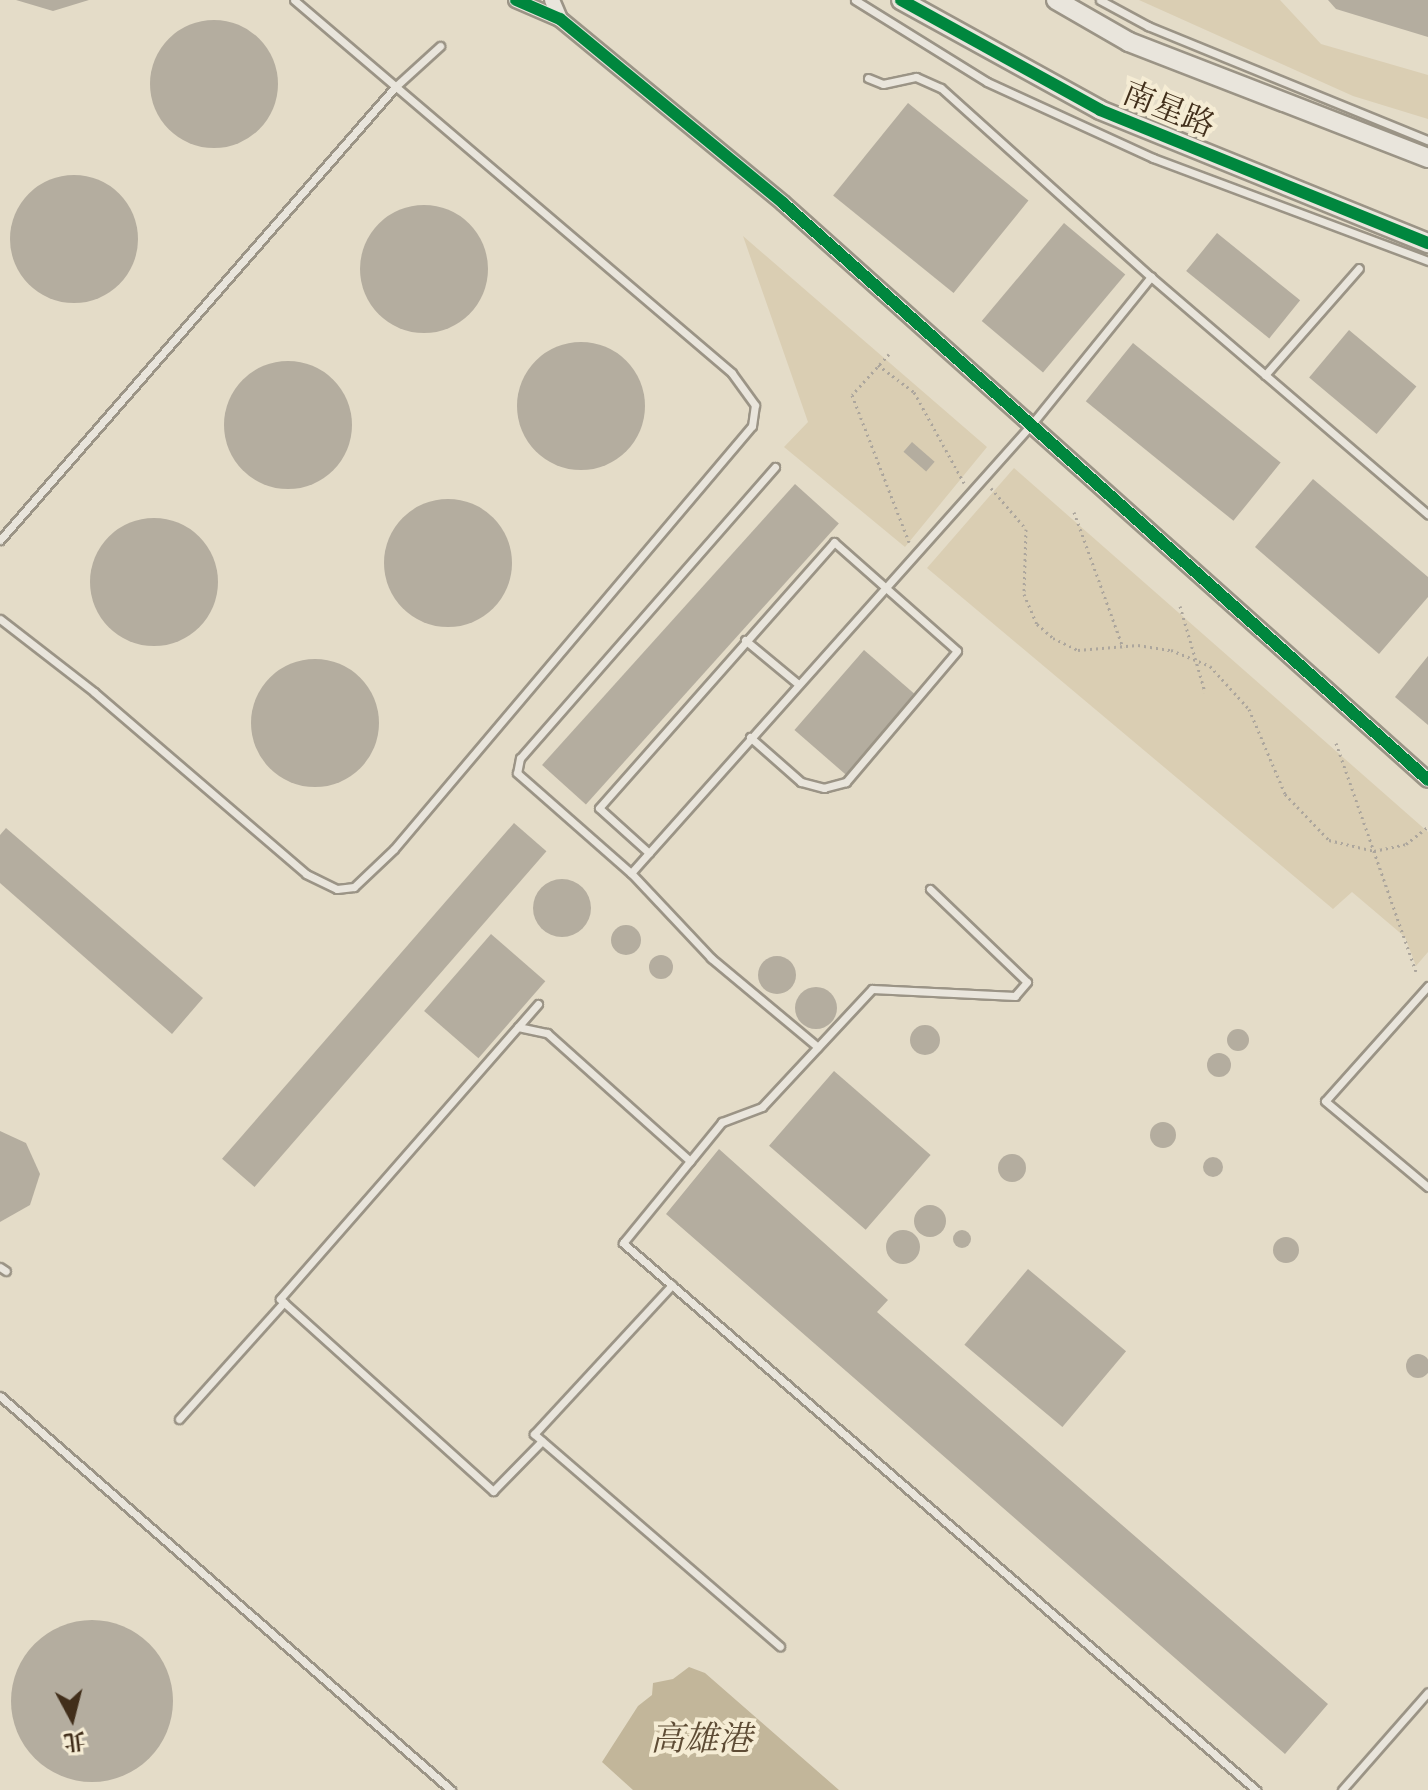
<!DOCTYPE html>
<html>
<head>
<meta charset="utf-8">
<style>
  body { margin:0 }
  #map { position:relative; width:1428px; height:1790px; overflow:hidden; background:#e4dcc8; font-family:"Gentium Book Plus","Noto Serif TC",serif }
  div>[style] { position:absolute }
  .green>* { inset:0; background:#daceb3 }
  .water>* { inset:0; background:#c2b69a }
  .building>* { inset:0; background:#b4ad9f; transform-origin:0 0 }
  .round { border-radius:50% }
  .path>* { height:3px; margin-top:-1.5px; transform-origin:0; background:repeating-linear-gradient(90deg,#aca69d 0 2px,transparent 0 6px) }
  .roads { filter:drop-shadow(2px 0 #9b9486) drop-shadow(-2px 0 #9b9486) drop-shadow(0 2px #9b9486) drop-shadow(0 -2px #9b9486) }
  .lane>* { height:7px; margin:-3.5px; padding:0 3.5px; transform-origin:3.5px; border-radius:3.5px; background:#e9e5dc }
  .street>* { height:14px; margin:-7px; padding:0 7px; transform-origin:7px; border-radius:7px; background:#e9e5dc }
  .secondary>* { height:18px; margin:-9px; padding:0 9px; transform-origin:9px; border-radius:9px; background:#e9e5dc }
  .cycleway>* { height:12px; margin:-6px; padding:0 6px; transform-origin:6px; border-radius:6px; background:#00873e }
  span { translate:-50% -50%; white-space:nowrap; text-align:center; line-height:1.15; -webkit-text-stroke:8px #f5ecd4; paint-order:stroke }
  .street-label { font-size:32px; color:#412e1a }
  .water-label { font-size:34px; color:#5e4c35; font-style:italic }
  .north { position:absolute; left:32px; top:1678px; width:80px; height:80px; -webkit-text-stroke:6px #f5ecd4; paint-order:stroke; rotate:173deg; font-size:22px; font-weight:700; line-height:32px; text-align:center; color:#412e1a }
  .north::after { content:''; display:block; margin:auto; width:28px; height:36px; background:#412e1a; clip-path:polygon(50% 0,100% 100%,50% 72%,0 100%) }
</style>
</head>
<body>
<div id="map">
  <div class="green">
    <div style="clip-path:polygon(1139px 0,1280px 0,1321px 44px,1428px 75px,1428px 119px,1353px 96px)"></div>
    <div style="clip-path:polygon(743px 236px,987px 447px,905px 547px,784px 447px,808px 422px)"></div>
    <div style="clip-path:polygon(1014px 468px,1428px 832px,1428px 952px,1416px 966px,1405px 937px,1352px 892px,1333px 909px,927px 568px)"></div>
  </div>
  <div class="water">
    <div style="clip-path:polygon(689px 1667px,705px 1673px,839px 1790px,633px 1790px,602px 1762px,638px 1706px,652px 1695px,653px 1683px,673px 1679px)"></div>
  </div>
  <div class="building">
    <div style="clip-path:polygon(16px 0,89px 0,53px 11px)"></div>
    <div style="clip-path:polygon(1328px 0,1428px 0,1428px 37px,1336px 9px)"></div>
    <div class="round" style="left:150px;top:20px;width:128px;height:128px"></div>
    <div style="left:908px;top:103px;width:155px;height:119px;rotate:39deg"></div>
    <div class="round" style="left:10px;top:175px;width:128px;height:128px"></div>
    <div class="round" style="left:360px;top:205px;width:128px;height:128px"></div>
    <div style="left:1064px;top:223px;width:80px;height:128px;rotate:40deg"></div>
    <div style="left:1217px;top:233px;width:107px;height:49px;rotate:39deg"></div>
    <div style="left:1349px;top:330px;width:88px;height:62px;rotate:40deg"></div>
    <div class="round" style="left:517px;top:342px;width:128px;height:128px"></div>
    <div style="left:1133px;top:343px;width:190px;height:75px;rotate:39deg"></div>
    <div class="round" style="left:224px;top:361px;width:128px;height:128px"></div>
    <div style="left:912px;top:442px;width:30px;height:13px;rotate:41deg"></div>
    <div style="clip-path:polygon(1313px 479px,1428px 577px,1428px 597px,1379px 654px,1255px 547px)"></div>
    <div style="left:795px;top:484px;width:59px;height:378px;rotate:42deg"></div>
    <div class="round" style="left:384px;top:499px;width:128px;height:128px"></div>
    <div class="round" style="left:90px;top:518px;width:128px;height:128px"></div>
    <div style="left:864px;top:650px;width:69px;height:106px;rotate:41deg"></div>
    <div style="clip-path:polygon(1428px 656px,1428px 725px,1395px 697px)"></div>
    <div class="round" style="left:251px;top:659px;width:128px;height:128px"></div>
    <div style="left:514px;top:823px;width:43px;height:445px;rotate:41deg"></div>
    <div style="clip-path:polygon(6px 828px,203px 998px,172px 1034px,0 883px,0 835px)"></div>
    <div class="round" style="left:533px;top:879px;width:58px;height:58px"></div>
    <div class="round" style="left:611px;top:925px;width:30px;height:30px"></div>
    <div style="left:491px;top:934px;width:72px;height:102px;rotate:41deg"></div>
    <div class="round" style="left:649px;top:955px;width:24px;height:24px"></div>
    <div class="round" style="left:758px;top:956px;width:38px;height:38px"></div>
    <div class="round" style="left:795px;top:987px;width:42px;height:42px"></div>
    <div class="round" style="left:910px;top:1025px;width:30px;height:30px"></div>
    <div class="round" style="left:1227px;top:1029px;width:22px;height:22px"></div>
    <div class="round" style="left:1207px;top:1053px;width:24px;height:24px"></div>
    <div style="left:834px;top:1071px;width:128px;height:99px;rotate:41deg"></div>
    <div class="round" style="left:1150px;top:1122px;width:26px;height:26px"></div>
    <div style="clip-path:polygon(0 1131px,26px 1143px,40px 1174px,30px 1205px,0 1222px)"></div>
    <div style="clip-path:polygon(719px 1149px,888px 1300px,877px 1312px,1328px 1704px,1285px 1754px,666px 1214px)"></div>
    <div class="round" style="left:998px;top:1154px;width:28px;height:28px"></div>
    <div class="round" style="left:1203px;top:1157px;width:20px;height:20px"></div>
    <div class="round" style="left:914px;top:1205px;width:32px;height:32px"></div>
    <div class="round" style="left:953px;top:1230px;width:18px;height:18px"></div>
    <div class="round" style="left:886px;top:1230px;width:34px;height:34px"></div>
    <div class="round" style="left:1273px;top:1237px;width:26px;height:26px"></div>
    <div style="left:1028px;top:1269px;width:128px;height:99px;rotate:40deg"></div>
    <div class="round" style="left:1406px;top:1354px;width:24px;height:24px"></div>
    <div class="round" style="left:11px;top:1620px;width:162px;height:162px"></div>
  </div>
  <div class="path">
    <div style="left:889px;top:354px;width:55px;rotate:132.1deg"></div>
    <div style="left:852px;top:395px;width:158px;rotate:68.8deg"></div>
    <div style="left:878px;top:365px;width:45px;rotate:36.9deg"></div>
    <div style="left:914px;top:392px;width:104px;rotate:61.2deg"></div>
    <div style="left:991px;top:488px;width:54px;rotate:49.5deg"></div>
    <div style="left:1026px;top:529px;width:65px;rotate:91.8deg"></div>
    <div style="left:1024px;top:594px;width:33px;rotate:67deg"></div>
    <div style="left:1037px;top:624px;width:21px;rotate:41deg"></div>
    <div style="left:1053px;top:638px;width:28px;rotate:26deg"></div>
    <div style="left:1078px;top:650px;width:60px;rotate:-4.8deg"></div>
    <div style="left:1138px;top:645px;width:33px;rotate:9deg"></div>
    <div style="left:1171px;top:650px;width:42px;rotate:22.3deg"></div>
    <div style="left:1210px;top:666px;width:58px;rotate:47.8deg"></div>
    <div style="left:1249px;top:709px;width:92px;rotate:67deg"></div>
    <div style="left:1285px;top:794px;width:64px;rotate:46.3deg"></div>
    <div style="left:1329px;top:840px;width:46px;rotate:13.7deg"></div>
    <div style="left:1374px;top:851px;width:33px;rotate:-12deg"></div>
    <div style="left:1406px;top:844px;width:28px;rotate:-38deg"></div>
    <div style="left:1074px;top:512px;width:144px;rotate:70.1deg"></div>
    <div style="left:1180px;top:606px;width:90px;rotate:73.8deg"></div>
    <div style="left:1336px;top:743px;width:242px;rotate:70.7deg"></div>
  </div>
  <div class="roads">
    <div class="lane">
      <div style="left:855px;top:0;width:155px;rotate:31.8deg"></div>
      <div style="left:987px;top:82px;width:183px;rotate:24.6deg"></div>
      <div style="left:1153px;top:158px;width:294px;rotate:20.5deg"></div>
      <div style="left:1100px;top:0;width:55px;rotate:28.4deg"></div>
      <div style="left:1148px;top:26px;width:302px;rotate:22.2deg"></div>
      <div style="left:868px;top:78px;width:16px;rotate:22deg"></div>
      <div style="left:883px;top:84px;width:34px;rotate:-12deg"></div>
      <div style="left:916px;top:77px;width:27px;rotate:24deg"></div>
      <div style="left:941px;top:88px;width:283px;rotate:42deg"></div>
      <div style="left:1151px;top:277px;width:365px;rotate:40.6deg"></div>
      <div style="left:1265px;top:375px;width:142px;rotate:-48.7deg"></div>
      <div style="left:775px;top:467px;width:387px;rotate:131.2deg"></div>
      <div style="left:520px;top:758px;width:15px;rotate:101deg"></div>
      <div style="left:517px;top:773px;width:152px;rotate:41.3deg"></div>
      <div style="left:631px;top:873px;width:117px;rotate:46.7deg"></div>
      <div style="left:711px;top:958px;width:139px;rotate:39.8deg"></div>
      <div style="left:0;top:540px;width:601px;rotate:-48.91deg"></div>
      <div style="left:395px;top:87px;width:61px;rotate:-42.3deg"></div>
      <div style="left:0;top:619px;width:119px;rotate:37.8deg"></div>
      <div style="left:94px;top:692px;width:279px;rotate:40.6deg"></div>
      <div style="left:306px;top:874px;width:34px;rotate:26deg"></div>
      <div style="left:337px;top:889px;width:17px;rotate:-7deg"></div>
      <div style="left:354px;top:887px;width:55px;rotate:-43.5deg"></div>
      <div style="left:394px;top:849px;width:554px;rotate:-49.76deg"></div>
      <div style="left:752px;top:426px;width:21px;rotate:-82deg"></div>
      <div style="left:755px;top:405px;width:39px;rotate:-126deg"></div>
      <div style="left:732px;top:373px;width:575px;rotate:-139.58deg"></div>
      <div style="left:745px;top:640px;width:67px;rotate:39.6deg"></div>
      <div style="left:649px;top:853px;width:67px;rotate:-138deg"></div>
      <div style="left:599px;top:808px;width:355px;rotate:-48.5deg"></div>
      <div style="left:834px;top:542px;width:164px;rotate:41.5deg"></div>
      <div style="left:957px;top:651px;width:172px;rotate:130.3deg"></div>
      <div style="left:846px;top:782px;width:23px;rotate:165deg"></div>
      <div style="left:824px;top:788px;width:24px;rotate:-165deg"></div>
      <div style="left:801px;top:782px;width:68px;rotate:-138.6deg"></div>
      <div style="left:631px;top:873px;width:601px;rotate:-48.24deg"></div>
      <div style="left:1031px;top:425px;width:191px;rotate:-51deg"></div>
      <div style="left:930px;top:889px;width:134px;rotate:43.8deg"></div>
      <div style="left:1027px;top:982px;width:18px;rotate:131deg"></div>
      <div style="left:1015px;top:996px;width:143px;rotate:-177.2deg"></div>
      <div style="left:872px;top:989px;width:161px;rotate:133deg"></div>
      <div style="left:762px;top:1107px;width:43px;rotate:159.4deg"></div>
      <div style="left:722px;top:1122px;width:156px;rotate:129.3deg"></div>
      <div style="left:623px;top:1243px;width:837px;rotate:40.83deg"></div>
      <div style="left:1428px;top:986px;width:154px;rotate:131.8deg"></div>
      <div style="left:1325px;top:1101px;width:134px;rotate:39.9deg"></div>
      <div style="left:538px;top:1004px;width:392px;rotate:131.2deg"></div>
      <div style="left:280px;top:1299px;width:287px;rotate:42deg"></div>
      <div style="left:493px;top:1491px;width:70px;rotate:-45.6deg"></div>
      <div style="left:518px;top:1027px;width:30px;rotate:12deg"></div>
      <div style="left:547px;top:1033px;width:192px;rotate:41.8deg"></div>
      <div style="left:0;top:1267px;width:7px;rotate:34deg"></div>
      <div style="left:672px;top:1285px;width:203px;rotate:132.8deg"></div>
      <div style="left:534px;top:1434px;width:325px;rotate:40.8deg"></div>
      <div style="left:0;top:1396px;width:599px;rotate:41.14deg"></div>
      <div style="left:179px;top:1419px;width:157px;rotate:-48.1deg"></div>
      <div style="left:1342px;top:1790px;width:130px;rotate:-48.7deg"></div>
    </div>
    <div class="street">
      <div style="left:516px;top:0;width:48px;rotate:23.4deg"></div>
      <div style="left:560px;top:19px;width:289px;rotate:39.5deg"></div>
      <div style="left:783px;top:203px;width:865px;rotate:41.81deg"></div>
      <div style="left:552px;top:0;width:21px;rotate:67deg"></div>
    </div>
    <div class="secondary">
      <div style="left:901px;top:0;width:227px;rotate:28.9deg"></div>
      <div style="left:1100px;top:110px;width:354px;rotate:22.1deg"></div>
      <div style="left:1056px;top:0;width:84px;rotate:29.9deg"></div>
      <div style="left:1129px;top:42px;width:321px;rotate:21.2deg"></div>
    </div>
  </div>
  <div class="cycleway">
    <div style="left:516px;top:0;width:48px;rotate:23.4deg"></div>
    <div style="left:560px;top:19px;width:289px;rotate:39.5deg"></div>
    <div style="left:783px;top:203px;width:865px;rotate:41.81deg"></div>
    <div style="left:901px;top:0;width:227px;rotate:28.9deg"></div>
    <div style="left:1100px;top:110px;width:354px;rotate:22.1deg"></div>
  </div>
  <div class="street-label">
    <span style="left:1169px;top:109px;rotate:22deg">南星路</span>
  </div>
  <div class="water-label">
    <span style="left:701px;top:1738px">高雄港</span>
  </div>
  <div class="north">北</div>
</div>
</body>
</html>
